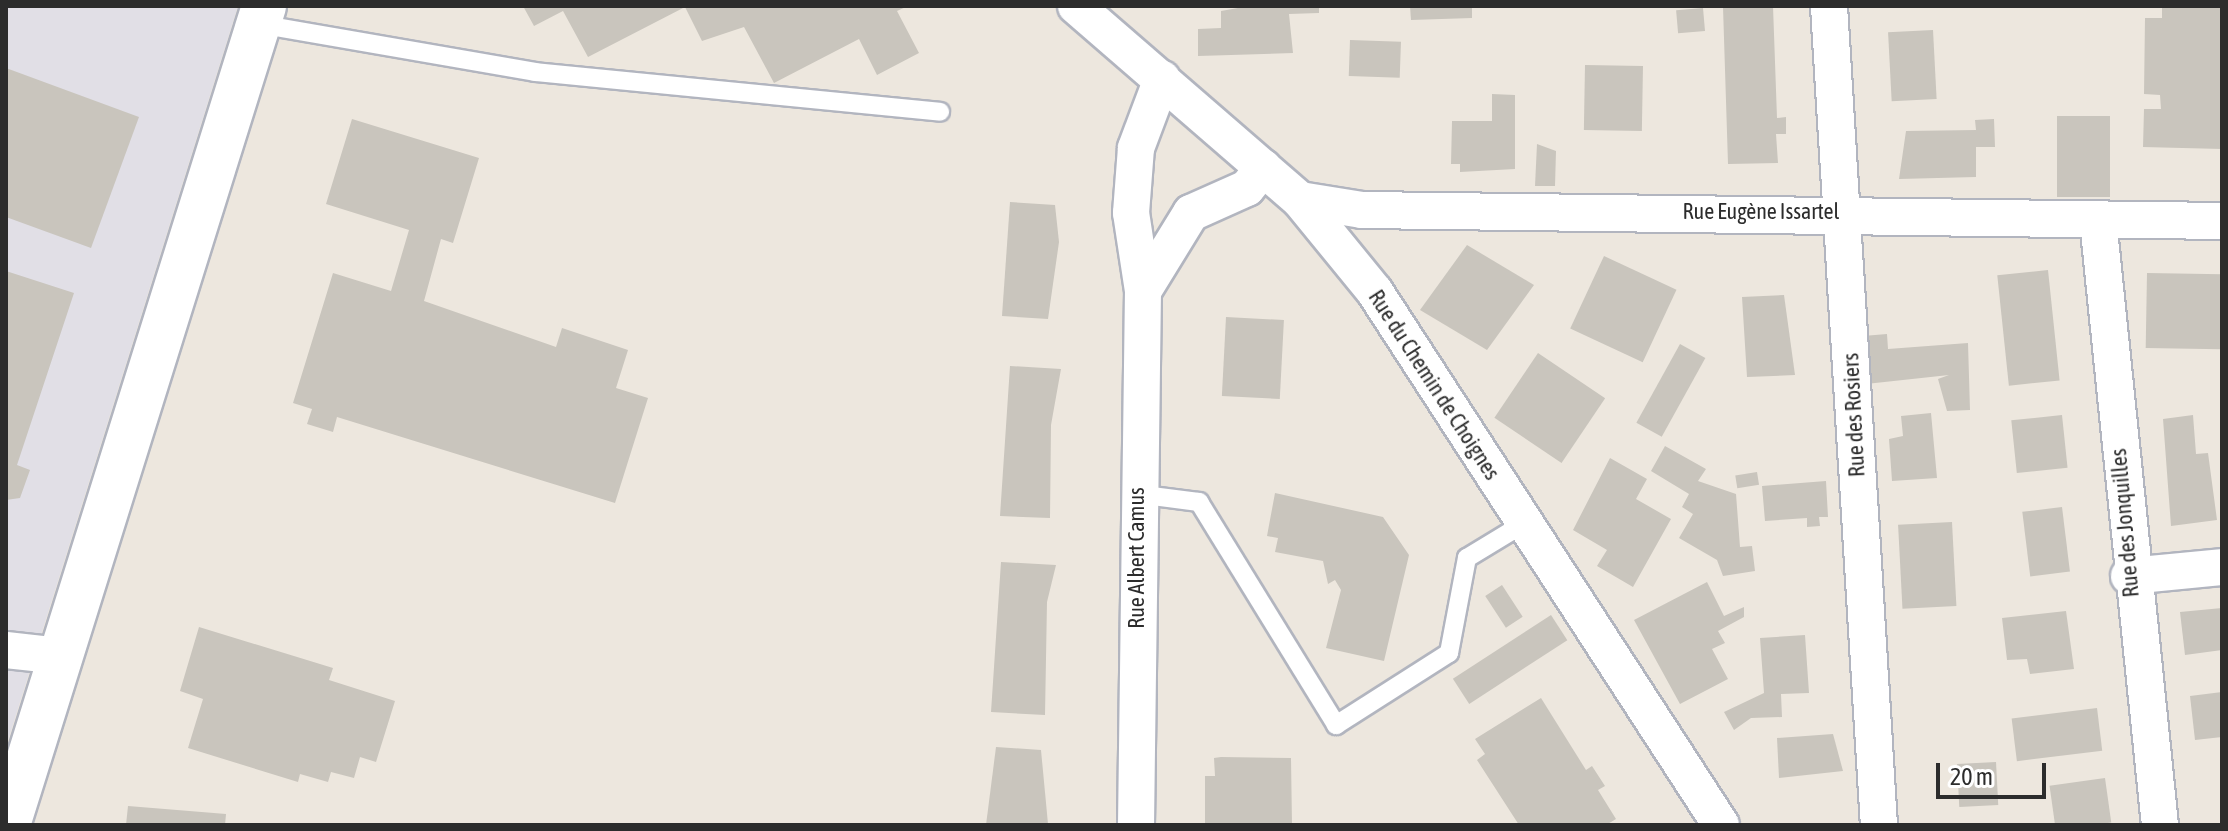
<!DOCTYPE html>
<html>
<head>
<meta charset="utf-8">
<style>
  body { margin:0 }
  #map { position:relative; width:2228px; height:831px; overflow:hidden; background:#ede7de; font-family:"Asap Condensed",sans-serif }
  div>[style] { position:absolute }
  .industrial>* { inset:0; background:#e1dfe6 }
  .building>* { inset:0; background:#c9c5bd; transform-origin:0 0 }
  .roads { filter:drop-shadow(2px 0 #b2b5bf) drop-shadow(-2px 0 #b2b5bf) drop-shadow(0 2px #b2b5bf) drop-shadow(0 -2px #b2b5bf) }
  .service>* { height:18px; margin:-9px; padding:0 9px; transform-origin:9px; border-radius:9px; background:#fff }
  .minor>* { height:36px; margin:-18px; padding:0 18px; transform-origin:18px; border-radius:18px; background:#fff }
  .tertiary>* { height:44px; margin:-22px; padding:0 22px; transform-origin:22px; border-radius:22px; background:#fff }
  span { translate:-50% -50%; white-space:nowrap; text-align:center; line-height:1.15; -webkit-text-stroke:8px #fff; paint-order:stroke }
  .street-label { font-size:22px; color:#2c2c2c }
  .frame { position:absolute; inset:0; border:8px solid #2c2c2c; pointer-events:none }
  .scale { position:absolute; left:1936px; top:763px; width:110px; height:36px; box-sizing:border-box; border:4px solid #2c2c2c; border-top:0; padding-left:10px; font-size:24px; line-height:28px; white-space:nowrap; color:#2c2c2c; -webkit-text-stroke:6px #fff; paint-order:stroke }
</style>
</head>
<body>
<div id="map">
  <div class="industrial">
    <div style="clip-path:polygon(6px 6px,238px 6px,6px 747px)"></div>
  </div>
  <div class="building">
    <div style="clip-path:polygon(523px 6px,908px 6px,897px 11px,919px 53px,877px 75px,859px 39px,774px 83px,744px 27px,702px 41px,685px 7px,588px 57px,563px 11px,534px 26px)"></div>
    <div style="clip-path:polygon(1249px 6px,1319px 6px,1319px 13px,1289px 14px,1293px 53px,1198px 56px,1198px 29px,1221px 28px,1221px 11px)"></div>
    <div style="clip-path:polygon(1410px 6px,1472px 6px,1472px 18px,1411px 20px)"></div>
    <div style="clip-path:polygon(1773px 6px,1777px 118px,1786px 117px,1786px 134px,1776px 134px,1778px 163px,1728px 164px,1723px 7px)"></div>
    <div style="clip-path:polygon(2162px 6px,2222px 6px,2222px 149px,2143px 147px,2144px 109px,2161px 109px,2160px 95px,2144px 94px,2145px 18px,2162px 18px)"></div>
    <div style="left:1703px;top:8px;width:23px;height:27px;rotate:85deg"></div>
    <div style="left:1933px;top:30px;width:69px;height:45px;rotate:87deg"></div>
    <div style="left:1350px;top:40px;width:51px;height:36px;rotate:2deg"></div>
    <div style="left:1585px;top:65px;width:58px;height:65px;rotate:1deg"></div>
    <div style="clip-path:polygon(6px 68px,139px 117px,91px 248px,6px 217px)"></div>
    <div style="clip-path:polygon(1492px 94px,1515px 95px,1515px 169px,1460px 172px,1460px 164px,1451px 164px,1452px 121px,1492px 121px)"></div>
    <div style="left:2057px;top:116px;width:53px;height:81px"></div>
    <div style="clip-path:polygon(352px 119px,479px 158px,453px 243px,441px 239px,424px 301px,556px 347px,562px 328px,628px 350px,616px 388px,648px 398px,615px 503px,337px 417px,333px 432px,307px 424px,312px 409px,293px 403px,333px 273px,391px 291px,409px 230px,326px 204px)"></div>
    <div style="clip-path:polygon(1994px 119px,1995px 147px,1976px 147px,1976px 177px,1899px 179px,1906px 131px,1976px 130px,1975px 120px)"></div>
    <div style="clip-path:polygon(1537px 144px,1556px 151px,1555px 186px,1535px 186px)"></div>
    <div style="clip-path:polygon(1010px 202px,1055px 205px,1059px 242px,1048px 319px,1002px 316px)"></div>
    <div style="clip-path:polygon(1467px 245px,1534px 285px,1487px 350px,1420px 310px)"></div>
    <div style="left:1604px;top:256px;width:80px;height:80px;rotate:25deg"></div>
    <div style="left:2048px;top:270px;width:111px;height:51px;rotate:84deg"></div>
    <div style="clip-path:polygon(6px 271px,74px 293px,17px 465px,30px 470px,20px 498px,6px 500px)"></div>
    <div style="left:2147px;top:273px;width:75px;height:75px;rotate:1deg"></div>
    <div style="clip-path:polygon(1784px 295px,1795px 375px,1747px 377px,1742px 297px)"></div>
    <div style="left:1226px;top:317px;width:58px;height:79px;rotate:3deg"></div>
    <div style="clip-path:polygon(1887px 334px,1888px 349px,1968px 343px,1970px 410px,1947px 411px,1938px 379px,1949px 375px,1866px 384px,1863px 336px)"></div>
    <div style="left:1680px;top:344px;width:29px;height:90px;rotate:29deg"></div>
    <div style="left:1538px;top:353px;width:81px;height:78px;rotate:34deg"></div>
    <div style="clip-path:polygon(1010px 366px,1061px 369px,1051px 425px,1050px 518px,1000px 516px)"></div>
    <div style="clip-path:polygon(1931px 413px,1937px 478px,1892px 481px,1889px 439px,1903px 436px,1901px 416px)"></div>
    <div style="left:2062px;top:415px;width:53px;height:51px;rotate:84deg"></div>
    <div style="clip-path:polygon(2193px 415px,2196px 454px,2208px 453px,2217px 520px,2171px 526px,2163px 419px)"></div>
    <div style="clip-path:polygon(1665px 446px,1706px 469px,1698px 481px,1736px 494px,1740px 547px,1752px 546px,1755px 571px,1723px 576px,1717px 560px,1679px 538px,1693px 514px,1682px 507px,1689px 494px,1651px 471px)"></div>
    <div style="clip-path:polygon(1610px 458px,1647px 479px,1636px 499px,1671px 519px,1633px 587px,1597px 566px,1607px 550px,1573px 530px)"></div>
    <div style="left:1757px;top:472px;width:13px;height:22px;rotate:81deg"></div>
    <div style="clip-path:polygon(1826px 481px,1828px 517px,1819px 517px,1820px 526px,1807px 527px,1807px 518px,1765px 521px,1762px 486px)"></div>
    <div style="clip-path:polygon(1275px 493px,1383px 517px,1409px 555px,1384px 661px,1326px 648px,1341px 590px,1335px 580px,1328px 584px,1323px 561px,1275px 552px,1278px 538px,1267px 536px)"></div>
    <div style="left:2062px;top:507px;width:65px;height:40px;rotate:83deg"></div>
    <div style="left:1952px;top:522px;width:84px;height:54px;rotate:87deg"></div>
    <div style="clip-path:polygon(1001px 562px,1056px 565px,1047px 602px,1045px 715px,991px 712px)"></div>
    <div style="clip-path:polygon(1707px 582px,1724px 616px,1744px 607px,1744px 617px,1718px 631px,1725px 643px,1712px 649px,1728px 679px,1680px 704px,1634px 620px)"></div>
    <div style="left:1502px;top:585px;width:38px;height:20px;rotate:57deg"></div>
    <div style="clip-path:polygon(2222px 608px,2222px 650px,2185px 655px,2180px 612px)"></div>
    <div style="clip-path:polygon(2066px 611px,2074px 669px,2030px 674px,2027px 659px,2007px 660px,2002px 618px)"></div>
    <div style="left:1551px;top:615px;width:30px;height:117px;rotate:57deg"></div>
    <div style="clip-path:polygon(199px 627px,333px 668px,329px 680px,395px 701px,376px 762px,360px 757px,354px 778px,331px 772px,328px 782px,300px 774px,298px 782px,188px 748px,203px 699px,180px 691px)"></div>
    <div style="clip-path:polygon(1805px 635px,1809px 693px,1781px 694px,1782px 717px,1751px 718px,1734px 730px,1724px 712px,1764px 693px,1760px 638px)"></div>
    <div style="clip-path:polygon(2222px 692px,2222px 737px,2195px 740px,2190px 696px)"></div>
    <div style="clip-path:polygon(1541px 698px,1586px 770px,1592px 766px,1605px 786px,1598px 790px,1616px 819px,1606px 825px,1519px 825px,1477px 760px,1485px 754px,1475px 739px)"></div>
    <div style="left:2097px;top:708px;width:43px;height:86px;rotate:83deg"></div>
    <div style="clip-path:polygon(1833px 734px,1843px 771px,1779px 778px,1777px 738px)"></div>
    <div style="clip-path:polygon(996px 747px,1041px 750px,1048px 824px,986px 825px)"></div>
    <div style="clip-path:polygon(1221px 757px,1291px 758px,1292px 825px,1205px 825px,1205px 776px,1215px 776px,1214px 758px)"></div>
    <div style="left:1996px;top:762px;width:43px;height:39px;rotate:87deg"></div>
    <div style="left:2105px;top:778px;width:45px;height:56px;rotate:82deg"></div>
    <div style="clip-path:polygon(128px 806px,226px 814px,225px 825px,126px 825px)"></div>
  </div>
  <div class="roads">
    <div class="service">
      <div style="left:258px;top:24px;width:281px;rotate:9.8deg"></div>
      <div style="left:535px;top:72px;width:407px;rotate:5.6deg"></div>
      <div style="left:1137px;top:494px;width:63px;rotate:7.4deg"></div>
      <div style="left:1199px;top:502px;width:262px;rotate:58.4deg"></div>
      <div style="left:1336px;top:725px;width:134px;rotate:-32.5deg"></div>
      <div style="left:1449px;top:653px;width:97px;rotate:-79.3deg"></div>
      <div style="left:1467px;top:558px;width:66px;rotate:-31.3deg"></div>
    </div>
    <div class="minor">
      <div style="left:1076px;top:6px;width:296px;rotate:40.9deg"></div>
      <div style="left:1300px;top:200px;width:119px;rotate:50.8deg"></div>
      <div style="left:1375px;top:292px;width:635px;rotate:57.01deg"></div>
      <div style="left:1829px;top:6px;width:821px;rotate:86.51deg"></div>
      <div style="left:1300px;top:200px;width:63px;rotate:9.2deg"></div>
      <div style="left:1362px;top:210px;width:860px;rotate:0.73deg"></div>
      <div style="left:2098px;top:220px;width:608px;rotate:84.15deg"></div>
      <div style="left:1143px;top:291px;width:92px;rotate:-58.4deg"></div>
      <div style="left:1191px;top:213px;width:61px;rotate:-24.1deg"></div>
      <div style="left:1247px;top:188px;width:26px;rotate:-51deg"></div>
      <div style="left:2129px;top:576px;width:93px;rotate:-5.5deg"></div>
      <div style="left:6px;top:650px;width:54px;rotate:6.3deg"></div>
      <div style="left:1136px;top:825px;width:534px;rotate:-89.25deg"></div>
      <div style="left:1143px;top:291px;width:79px;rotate:-98.7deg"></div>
      <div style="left:1131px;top:213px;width:65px;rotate:-85.6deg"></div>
      <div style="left:1136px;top:148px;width:74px;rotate:-69.4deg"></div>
    </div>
    <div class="tertiary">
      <div style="left:8px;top:825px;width:858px;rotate:-72.64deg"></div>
    </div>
  </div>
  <div class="street-label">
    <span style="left:1761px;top:212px">Rue Eugène Issartel</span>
    <span style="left:1434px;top:385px;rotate:57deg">Rue du Chemin de Choignes</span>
    <span style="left:1854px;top:415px;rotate:-93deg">Rue des Rosiers</span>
    <span style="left:2125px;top:523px;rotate:-95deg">Rue des Jonquilles</span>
    <span style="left:1137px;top:558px;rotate:-90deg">Rue Albert Camus</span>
  </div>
  <div class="frame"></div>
  <div class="scale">20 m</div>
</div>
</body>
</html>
